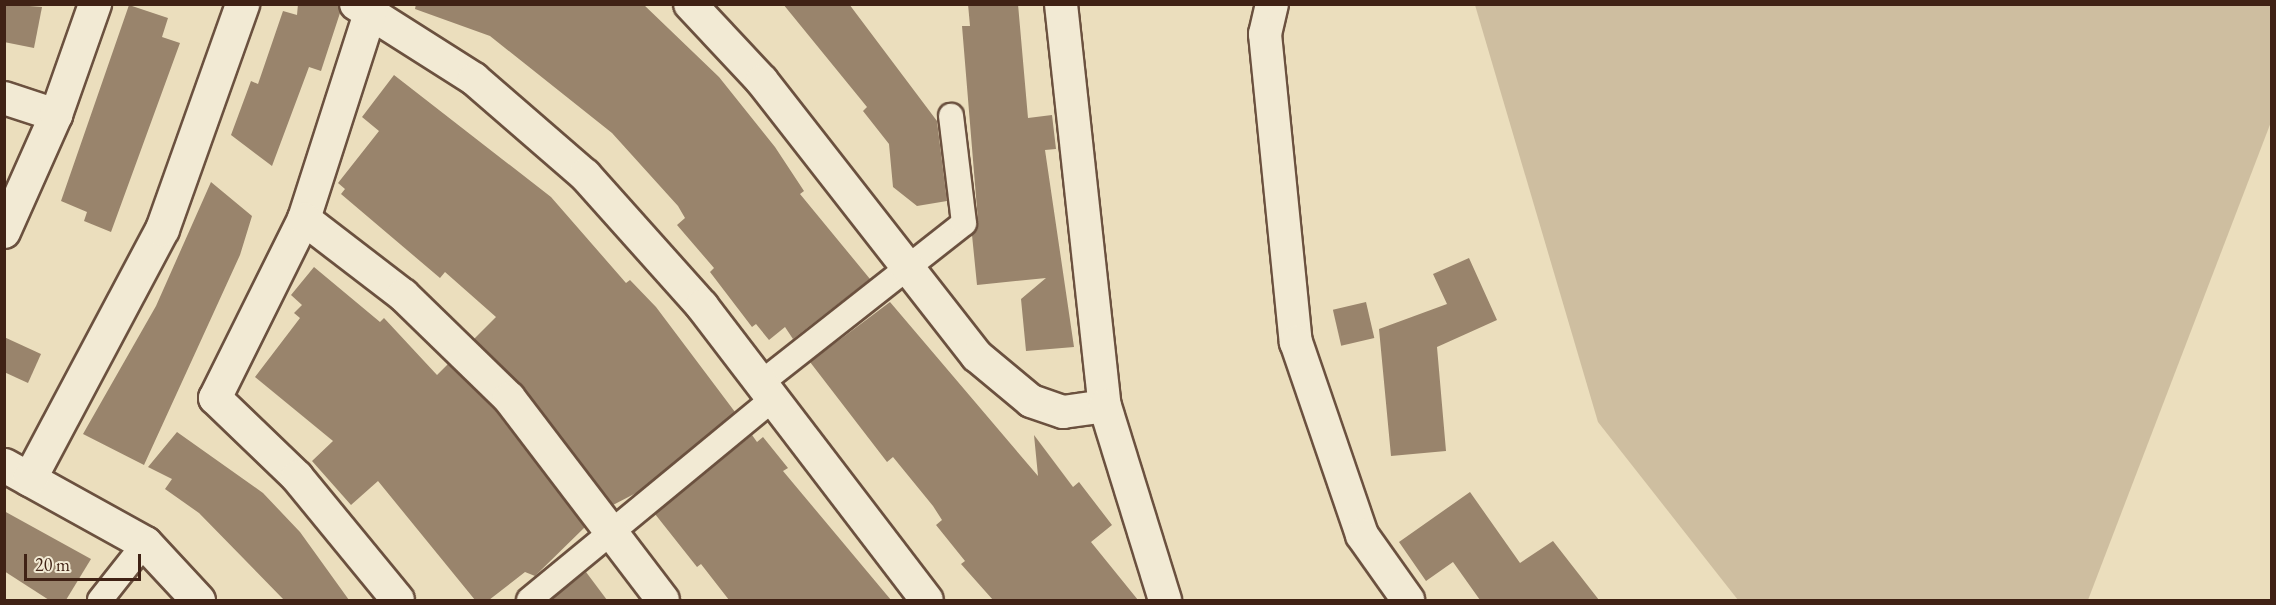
<!DOCTYPE html>
<html>
<head>
<meta charset="utf-8">
<style>
  body { margin:0 }
  #map { position:relative; width:2276px; height:605px; overflow:hidden; background:#ebdebd; font-family:"EB Garamond",serif }
  div>[style] { position:absolute }
  .green>* { inset:0; background:#cebea0 }
  .building>* { inset:0; background:#99846c; transform-origin:0 0 }
  .roads { filter:drop-shadow(2px 0 #6b513f) drop-shadow(-2px 0 #6b513f) drop-shadow(0 2px #6b513f) drop-shadow(0 -2px #6b513f) }
  .pedestrian>* { height:24px; margin:-12px; padding:0 12px; transform-origin:12px; border-radius:12px; background:#f2ead4 }
  .minor>* { height:32px; margin:-16px; padding:0 16px; transform-origin:16px; border-radius:16px; background:#f2ead4 }
  .tertiary>* { height:33px; margin:-16.5px; padding:0 16.5px; transform-origin:16.5px; border-radius:16.5px; background:#f2ead4 }
  span { translate:-50% -50%; white-space:nowrap; text-align:center; line-height:1.15; -webkit-text-stroke:4.5px #f2ead4; paint-order:stroke }
  .frame { position:absolute; inset:0; border:6px solid #402215; pointer-events:none }
  .scale { position:absolute; left:24px; top:554px; width:117px; height:27px; box-sizing:border-box; border:3px solid #402215; border-top:0; padding-left:8px; font-size:18px; line-height:21px; white-space:nowrap; color:#402215; -webkit-text-stroke:4px #f2ead4; paint-order:stroke }
</style>
</head>
<body>
<div id="map">
  <div class="green">
    <div style="clip-path:polygon(1475px 5px,2271px 5px,2271px 122px,2088px 600px,1738px 600px,1598px 422px)"></div>
  </div>
  <div class="building">
    <div style="clip-path:polygon(4px 4px,42px 7px,34px 48px,4px 42px)"></div>
    <div style="clip-path:polygon(298px 4px,338px 4px,340px 13px,321px 71px,309px 67px,272px 166px,231px 135px,251px 81px,258px 84px,283px 11px,297px 15px)"></div>
    <div style="clip-path:polygon(416px 4px,643px 4px,719px 77px,775px 147px,804px 191px,800px 194px,870px 279px,793px 339px,785px 327px,769px 340px,756px 324px,752px 327px,710px 272px,714px 268px,677px 225px,685px 218px,678px 206px,612px 133px,490px 36px,415px 9px)"></div>
    <div style="clip-path:polygon(783px 4px,849px 4px,937px 121px,947px 201px,917px 206px,893px 187px,889px 144px,863px 111px,867px 107px)"></div>
    <div style="clip-path:polygon(968px 4px,1018px 4px,1028px 118px,1052px 115px,1056px 149px,1045px 150px,1074px 347px,1026px 351px,1021px 299px,1046px 278px,977px 285px,972px 235px,978px 221px,962px 26px,970px 26px)"></div>
    <div style="clip-path:polygon(129px 5px,168px 18px,162px 37px,180px 43px,111px 232px,84px 221px,87px 212px,61px 201px)"></div>
    <div style="clip-path:polygon(394px 75px,551px 197px,626px 283px,630px 280px,656px 307px,735px 412px,638px 492px,613px 505px,523px 387px,474px 339px,496px 317px,445px 272px,440px 278px,341px 194px,345px 189px,338px 183px,379px 131px,362px 117px)"></div>
    <div style="clip-path:polygon(211px 182px,252px 216px,240px 255px,144px 465px,83px 434px,156px 306px)"></div>
    <div style="clip-path:polygon(1469px 258px,1497px 320px,1437px 347px,1446px 451px,1391px 456px,1379px 329px,1447px 304px,1433px 274px)"></div>
    <div style="clip-path:polygon(314px 267px,380px 322px,384px 318px,437px 375px,448px 364px,495px 410px,585px 527px,535px 576px,525px 572px,489px 600px,475px 600px,378px 481px,351px 505px,312px 461px,333px 441px,255px 377px,300px 318px,294px 313px,302px 305px,291px 295px)"></div>
    <div style="clip-path:polygon(890px 302px,1038px 476px,1034px 435px,1073px 487px,1079px 482px,1112px 525px,1091px 542px,1138px 600px,993px 600px,961px 564px,965px 561px,936px 525px,942px 520px,933px 506px,893px 457px,887px 462px,810px 362px)"></div>
    <div style="left:1366px;top:302px;width:37px;height:34px;rotate:77deg"></div>
    <div style="clip-path:polygon(4px 337px,41px 354px,28px 383px,4px 372px)"></div>
    <div style="clip-path:polygon(177px 432px,263px 493px,300px 532px,349px 600px,284px 600px,199px 513px,165px 489px,172px 479px,148px 467px)"></div>
    <div style="clip-path:polygon(752px 435px,757px 442px,763px 437px,788px 468px,783px 471px,891px 600px,729px 600px,701px 564px,697px 567px,655px 514px)"></div>
    <div style="clip-path:polygon(1470px 492px,1520px 563px,1553px 541px,1599px 600px,1480px 600px,1453px 562px,1426px 581px,1399px 542px)"></div>
    <div style="clip-path:polygon(4px 511px,91px 559px,66px 600px,49px 600px,4px 571px)"></div>
    <div style="clip-path:polygon(586px 572px,607px 600px,553px 600px,552px 599px)"></div>
  </div>
  <div class="roads">
    <div class="pedestrian">
      <div style="left:761px;top:383px;width:258px;rotate:-38.2deg"></div>
      <div style="left:964px;top:223px;width:108px;rotate:-96.9deg"></div>
      <div style="left:100px;top:600px;width:73px;rotate:-51.7deg"></div>
      <div style="left:529px;top:600px;width:316px;rotate:-39.5deg"></div>
    </div>
    <div class="minor">
      <div style="left:356px;top:4px;width:140px;rotate:32.4deg"></div>
      <div style="left:474px;top:79px;width:147px;rotate:40.9deg"></div>
      <div style="left:585px;top:175px;width:176px;rotate:48.2deg"></div>
      <div style="left:702px;top:306px;width:370px;rotate:52.6deg"></div>
      <div style="left:373px;top:4px;width:226px;rotate:107.8deg"></div>
      <div style="left:304px;top:219px;width:200px;rotate:116.4deg"></div>
      <div style="left:215px;top:398px;width:114px;rotate:43.9deg"></div>
      <div style="left:297px;top:477px;width:159px;rotate:50.6deg"></div>
      <div style="left:690px;top:4px;width:105px;rotate:46.9deg"></div>
      <div style="left:762px;top:81px;width:349px;rotate:52deg"></div>
      <div style="left:977px;top:356px;width:70px;rotate:39.8deg"></div>
      <div style="left:1031px;top:401px;width:34px;rotate:19deg"></div>
      <div style="left:1063px;top:412px;width:42px;rotate:-8.1deg"></div>
      <div style="left:1061px;top:4px;width:404px;rotate:83.8deg"></div>
      <div style="left:1105px;top:406px;width:203px;rotate:72.8deg"></div>
      <div style="left:1272px;top:4px;width:31px;rotate:103deg"></div>
      <div style="left:1265px;top:34px;width:310px;rotate:84.3deg"></div>
      <div style="left:1296px;top:342px;width:204px;rotate:71.1deg"></div>
      <div style="left:1362px;top:535px;width:80px;rotate:54.7deg"></div>
      <div style="left:4px;top:98px;width:55px;rotate:18.1deg"></div>
      <div style="left:304px;top:219px;width:125px;rotate:37.5deg"></div>
      <div style="left:403px;top:295px;width:148px;rotate:44.2deg"></div>
      <div style="left:509px;top:398px;width:254px;rotate:52.7deg"></div>
      <div style="left:4px;top:232px;width:128px;rotate:-66deg"></div>
      <div style="left:56px;top:115px;width:118px;rotate:-70.6deg"></div>
    </div>
    <div class="tertiary">
      <div style="left:4px;top:465px;width:161px;rotate:29deg"></div>
      <div style="left:145px;top:543px;width:78px;rotate:47.1deg"></div>
      <div style="left:29px;top:479px;width:283px;rotate:-62deg"></div>
      <div style="left:162px;top:229px;width:239px;rotate:-70.4deg"></div>
    </div>
  </div>
  <div class="frame"></div>
  <div class="scale">20 m</div>
</div>
</body>
</html>
